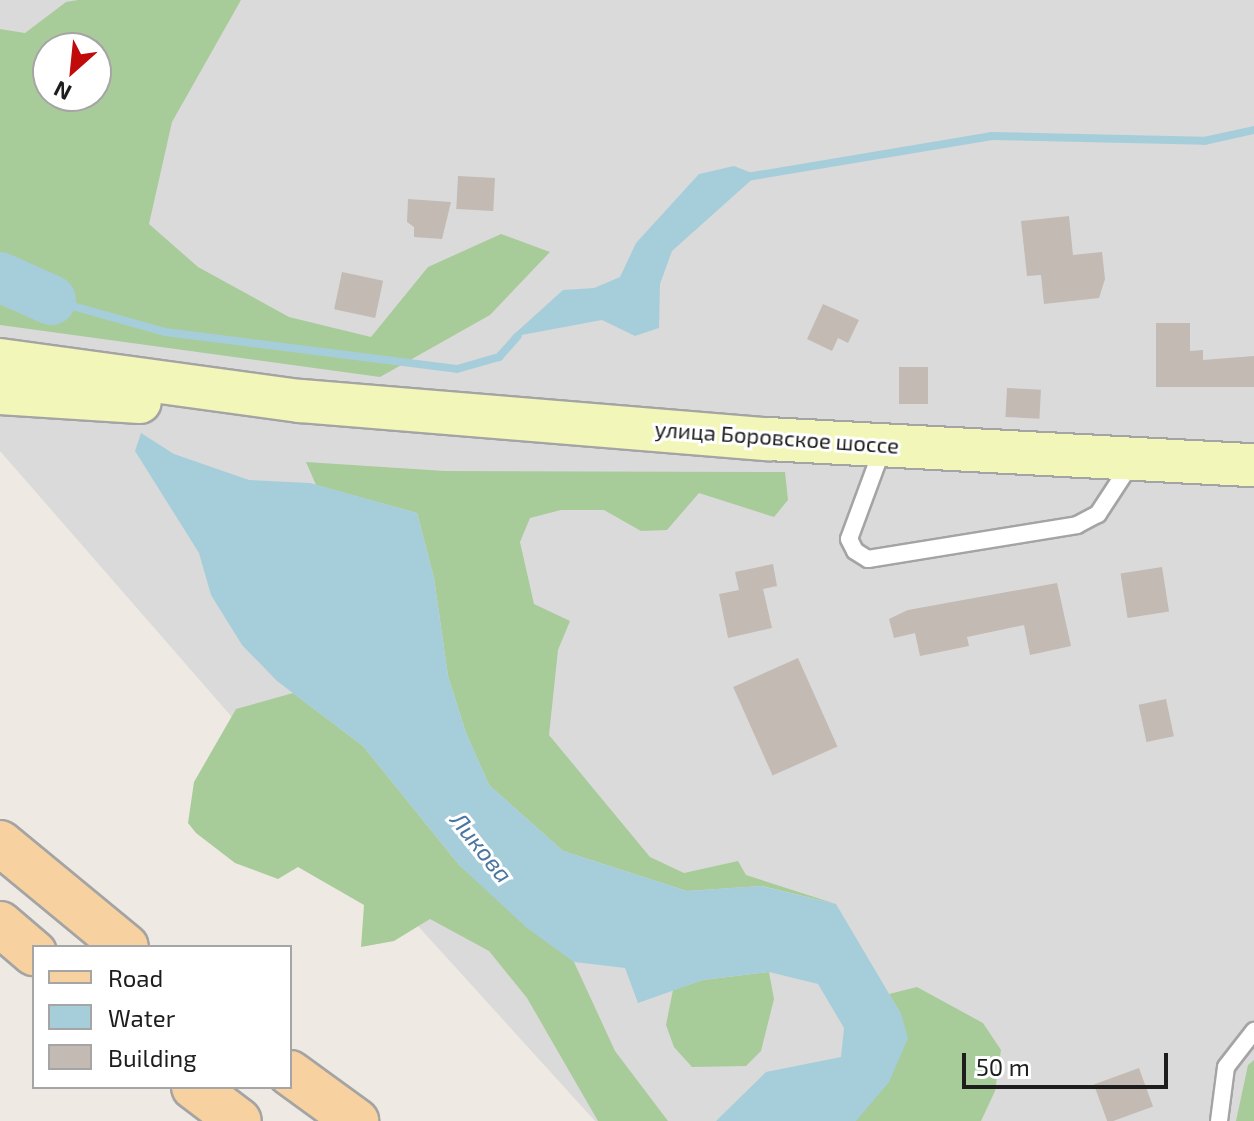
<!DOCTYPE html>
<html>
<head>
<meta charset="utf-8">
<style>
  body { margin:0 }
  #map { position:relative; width:1254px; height:1121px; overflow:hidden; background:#eeeae3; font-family:"Exo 2",sans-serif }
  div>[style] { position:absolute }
  .residential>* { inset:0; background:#dbdada }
  .forest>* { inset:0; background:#a8cb9a }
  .water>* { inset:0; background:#a6ceda }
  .stream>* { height:8px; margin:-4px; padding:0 4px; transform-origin:4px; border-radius:4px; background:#a6ceda }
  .river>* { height:50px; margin:-25px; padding:0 25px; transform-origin:25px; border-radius:25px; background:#a6ceda }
  .building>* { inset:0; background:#c2bab3; transform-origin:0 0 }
  .roads { filter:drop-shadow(2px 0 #a4a4a4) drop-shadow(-2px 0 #a4a4a4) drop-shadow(0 2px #a4a4a4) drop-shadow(0 -2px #a4a4a4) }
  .lane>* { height:16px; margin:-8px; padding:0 8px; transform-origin:8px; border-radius:8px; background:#fff }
  .secondary>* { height:42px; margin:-21px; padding:0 21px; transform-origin:21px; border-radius:21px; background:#f3f6b9 }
  .primary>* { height:44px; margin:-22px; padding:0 22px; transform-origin:22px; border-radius:22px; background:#f7d19f }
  span { translate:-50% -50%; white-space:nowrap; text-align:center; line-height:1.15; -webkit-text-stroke:6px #fff; paint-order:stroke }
  .street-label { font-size:22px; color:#1d1d1d }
  .water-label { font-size:24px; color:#4b76a0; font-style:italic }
  .legend { position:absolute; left:32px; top:945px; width:260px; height:144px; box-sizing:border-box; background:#fff; border:2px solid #a5a5a5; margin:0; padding:10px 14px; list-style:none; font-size:24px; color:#1d1d1d }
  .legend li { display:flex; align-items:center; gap:16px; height:40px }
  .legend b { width:40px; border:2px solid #a5a5a5 }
  .north { position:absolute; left:32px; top:32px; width:80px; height:80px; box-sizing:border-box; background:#fff; border:2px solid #a5a5a5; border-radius:50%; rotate:207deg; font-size:22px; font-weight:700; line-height:32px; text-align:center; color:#1d1d1d }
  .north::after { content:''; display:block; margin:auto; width:28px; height:36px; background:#c10a0a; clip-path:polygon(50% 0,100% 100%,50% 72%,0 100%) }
  .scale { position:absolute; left:962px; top:1053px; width:206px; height:36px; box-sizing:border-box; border:4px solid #1d1d1d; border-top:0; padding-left:10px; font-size:24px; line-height:28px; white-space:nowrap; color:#1d1d1d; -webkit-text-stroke:6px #fff; paint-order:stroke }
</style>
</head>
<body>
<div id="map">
  <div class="residential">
    <div style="clip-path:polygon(evenodd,0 0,1254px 0,1254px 1121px,595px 1121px,319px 817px,0 451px,0 0,48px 48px,96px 48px,96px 96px,48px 96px,48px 48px)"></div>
  </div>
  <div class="forest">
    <div style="clip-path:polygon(evenodd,78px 0,241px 0,172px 122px,149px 224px,198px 267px,289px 317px,371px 337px,428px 267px,501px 234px,550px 252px,490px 315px,380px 377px,0 325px,0 29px,25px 33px,66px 2px,78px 0,96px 48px,96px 96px,48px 96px,48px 48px,96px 48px)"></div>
    <div style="clip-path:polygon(306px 462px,445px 471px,785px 472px,788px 500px,774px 517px,699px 493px,667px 530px,641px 531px,604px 510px,561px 510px,530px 518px,520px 542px,534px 604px,570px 621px,558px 650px,549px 735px,650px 857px,684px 873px,738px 861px,746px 875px,836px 904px,762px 886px,687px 891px,563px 851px,489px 785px,466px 733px,448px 676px,434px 578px,417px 513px,316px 485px)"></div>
    <div style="clip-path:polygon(293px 693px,363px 746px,460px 866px,574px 962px,615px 1051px,668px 1121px,598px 1121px,527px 998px,489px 951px,430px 919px,394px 941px,361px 947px,364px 905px,298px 867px,278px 879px,235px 863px,196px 833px,188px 823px,194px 782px,236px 709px)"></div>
    <div style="clip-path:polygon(769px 972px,774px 999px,761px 1051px,746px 1066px,692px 1067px,674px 1047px,666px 1025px,673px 990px,703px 980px)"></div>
    <div style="clip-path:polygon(917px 987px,983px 1023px,1001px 1050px,995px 1091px,981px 1121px,853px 1121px,901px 1014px,889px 994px)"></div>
    <div style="clip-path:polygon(1254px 1060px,1254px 1121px,1236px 1121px,1248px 1065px)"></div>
  </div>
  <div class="water">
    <div style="clip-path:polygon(734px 166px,757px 175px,672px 251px,660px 284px,659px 328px,635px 336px,602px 320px,511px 337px,563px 290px,594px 288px,620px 277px,636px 243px,699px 174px)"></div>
    <div style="clip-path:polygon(141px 433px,174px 454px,249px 480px,310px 483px,417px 513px,434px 578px,448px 676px,466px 733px,489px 785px,563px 851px,687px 891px,761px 886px,836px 904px,901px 1014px,908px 1038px,889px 1082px,856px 1121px,716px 1121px,766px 1072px,841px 1057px,844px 1028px,818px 984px,769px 972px,703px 980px,638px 1003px,625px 968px,574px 962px,527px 928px,460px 866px,363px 746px,277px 681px,242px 645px,211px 595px,199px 553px,135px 451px)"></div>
  </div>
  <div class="stream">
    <div style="left:747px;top:177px;width:247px;rotate:-9.5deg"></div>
    <div style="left:991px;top:136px;width:213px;rotate:1.3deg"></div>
    <div style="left:1204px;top:141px;width:51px;rotate:-12.4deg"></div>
    <div style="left:51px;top:300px;width:118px;rotate:15.7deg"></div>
    <div style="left:165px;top:332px;width:294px;rotate:7.2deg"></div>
    <div style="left:457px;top:369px;width:44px;rotate:-15.9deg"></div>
    <div style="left:499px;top:357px;width:28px;rotate:-48deg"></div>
  </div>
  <div class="river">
    <div style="left:0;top:277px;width:56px;rotate:24.3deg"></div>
  </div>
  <div class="building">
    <div style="left:458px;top:176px;width:37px;height:33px;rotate:3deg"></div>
    <div style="clip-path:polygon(408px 199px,451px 202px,442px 239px,414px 237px,414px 227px,407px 222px)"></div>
    <div style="clip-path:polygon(1069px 216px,1073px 255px,1102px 252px,1105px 279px,1099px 298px,1044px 304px,1041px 275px,1027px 276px,1021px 221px)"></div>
    <div style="left:342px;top:272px;width:42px;height:38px;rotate:12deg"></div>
    <div style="clip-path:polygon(823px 304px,859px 320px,848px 343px,838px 338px,832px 351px,807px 339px)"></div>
    <div style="clip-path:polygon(1156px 323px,1190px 323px,1190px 351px,1203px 350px,1203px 360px,1254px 356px,1254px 387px,1156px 387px)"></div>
    <div style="left:899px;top:367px;width:29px;height:37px"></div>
    <div style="left:1007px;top:388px;width:34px;height:29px;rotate:3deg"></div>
    <div style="clip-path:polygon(773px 564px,777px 586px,763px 589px,772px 628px,728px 638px,719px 594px,739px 590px,735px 572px)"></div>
    <div style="left:1162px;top:567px;width:45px;height:42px;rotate:81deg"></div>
    <div style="clip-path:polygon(1057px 583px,1071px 646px,1030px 655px,1024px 625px,967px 637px,969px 646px,920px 656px,915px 633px,894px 638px,889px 619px,908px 610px)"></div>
    <div style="left:798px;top:658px;width:97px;height:71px;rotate:66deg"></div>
    <div style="left:1166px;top:699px;width:38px;height:28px;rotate:78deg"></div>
    <div style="left:1139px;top:1068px;width:41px;height:48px;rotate:70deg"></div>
  </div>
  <div class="roads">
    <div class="lane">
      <div style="left:883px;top:447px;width:98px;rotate:110.3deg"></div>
      <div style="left:849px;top:539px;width:13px;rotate:63deg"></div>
      <div style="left:855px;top:551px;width:15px;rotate:32deg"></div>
      <div style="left:868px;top:559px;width:212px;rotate:-9.2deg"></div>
      <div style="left:1077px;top:525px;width:24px;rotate:-28deg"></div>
      <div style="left:1098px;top:514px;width:62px;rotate:-56.8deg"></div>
      <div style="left:1219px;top:1121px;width:54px;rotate:-82.6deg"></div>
      <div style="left:1226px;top:1067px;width:46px;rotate:-52.1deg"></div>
    </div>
    <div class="secondary">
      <div style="left:0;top:360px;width:304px;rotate:7.8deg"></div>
      <div style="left:301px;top:401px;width:469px;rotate:4.7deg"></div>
      <div style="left:768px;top:439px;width:487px;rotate:3.1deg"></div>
      <div style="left:0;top:393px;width:140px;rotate:3.7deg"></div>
    </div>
    <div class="primary">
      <div style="left:0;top:843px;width:163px;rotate:39.5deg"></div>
      <div style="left:0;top:924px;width:45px;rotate:40.5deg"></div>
      <div style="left:290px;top:1073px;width:82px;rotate:36deg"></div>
      <div style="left:194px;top:1087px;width:56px;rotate:37.1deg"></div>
    </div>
  </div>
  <div class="street-label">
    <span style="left:777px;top:437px;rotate:4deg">улица Боровское шоссе</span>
  </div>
  <div class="water-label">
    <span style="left:482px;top:847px;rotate:51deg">Ликова</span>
  </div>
  <ul class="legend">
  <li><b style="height:10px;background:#f7d19f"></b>Road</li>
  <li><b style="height:22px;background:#a6ceda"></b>Water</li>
  <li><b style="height:22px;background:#c2bab3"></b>Building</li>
  </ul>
  <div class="north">N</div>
  <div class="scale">50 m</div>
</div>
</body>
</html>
